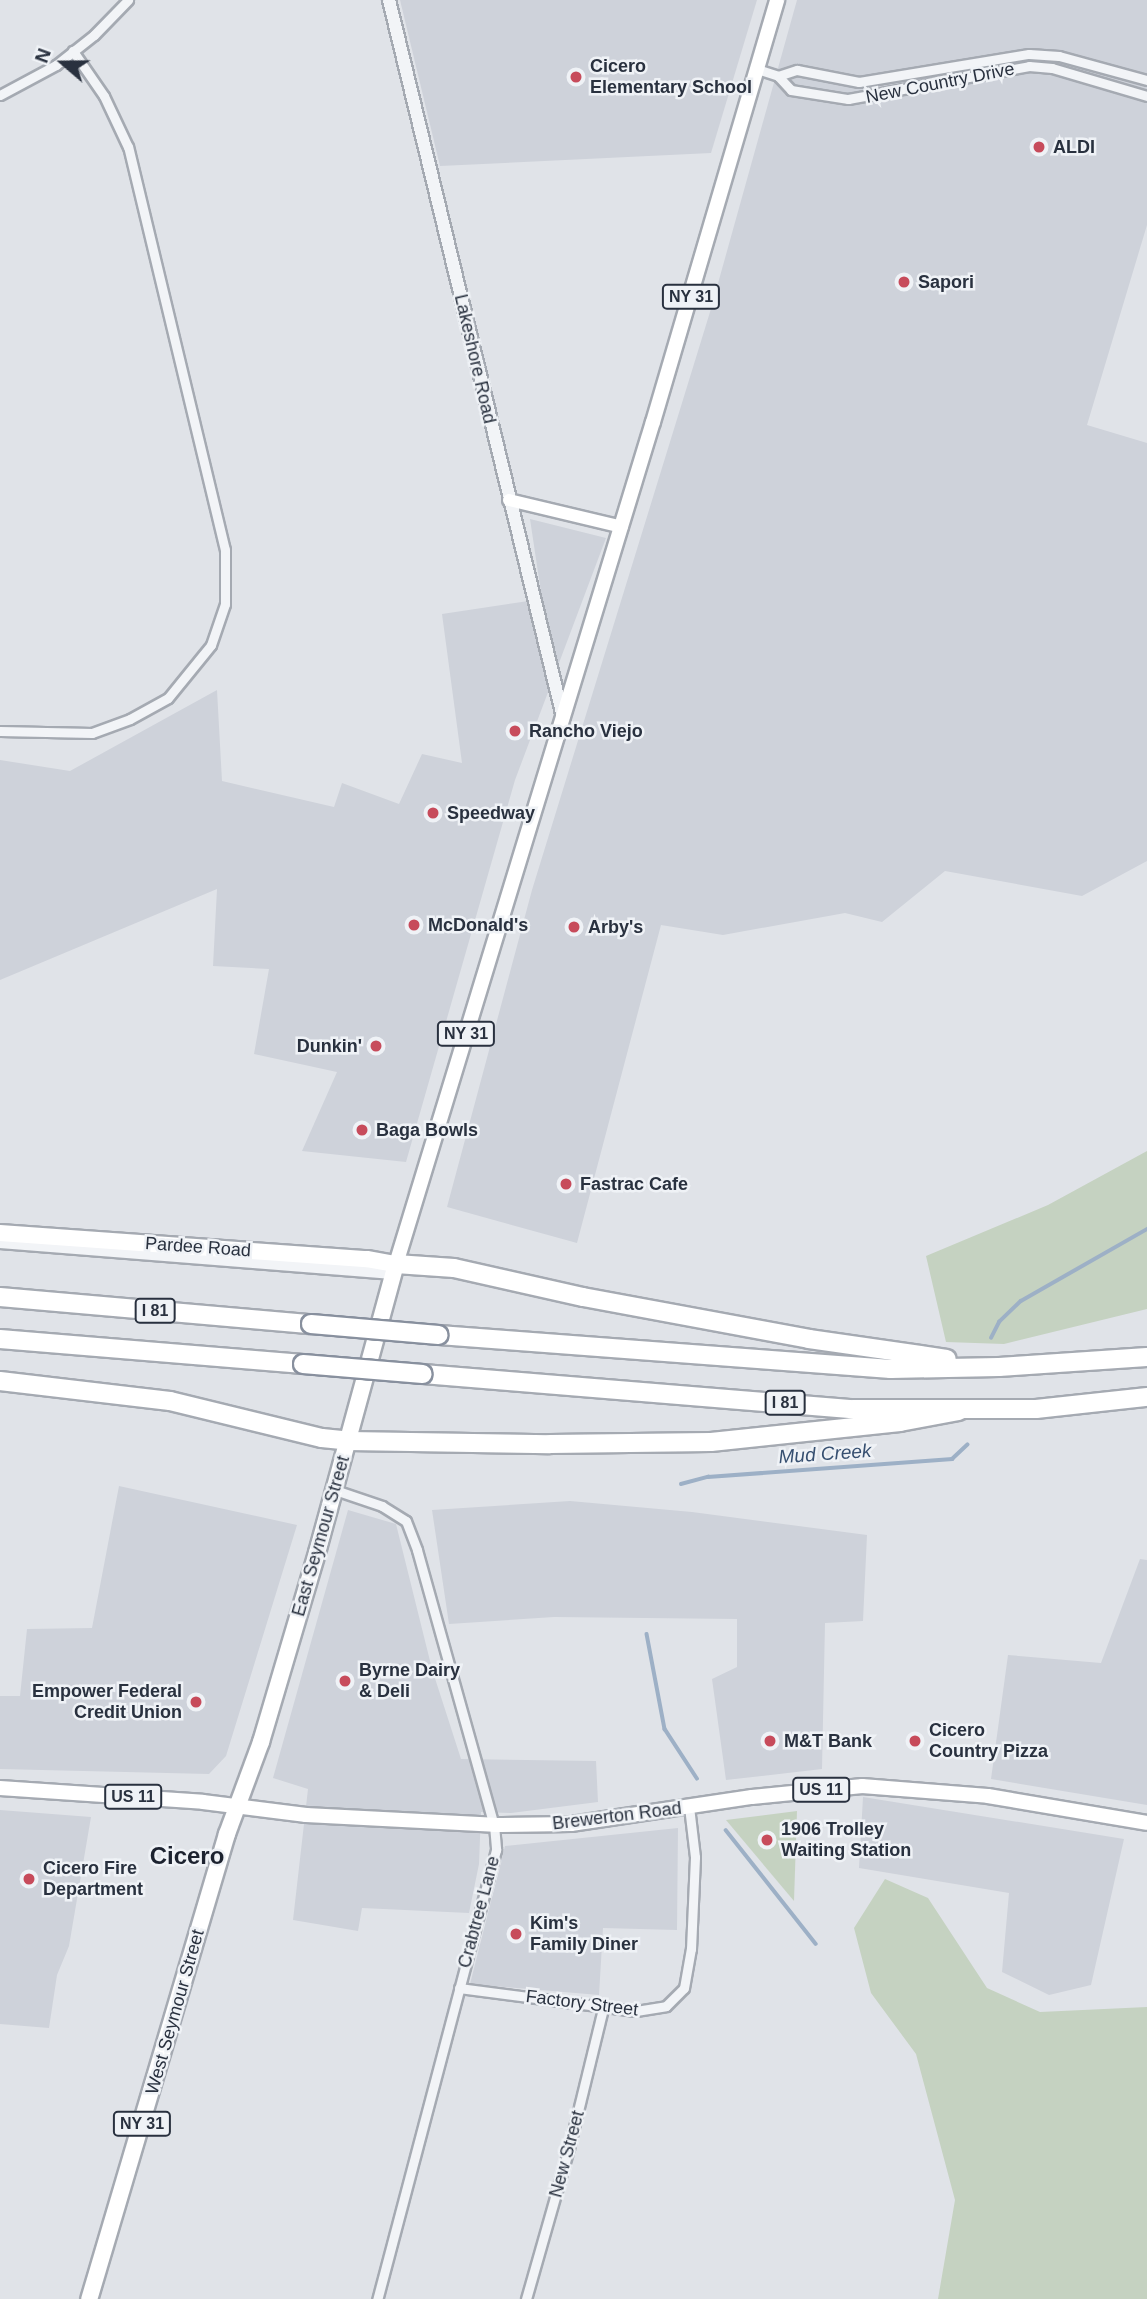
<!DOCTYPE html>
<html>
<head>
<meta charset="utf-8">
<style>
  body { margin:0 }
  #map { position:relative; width:1147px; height:2299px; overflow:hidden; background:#e0e3e8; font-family:Arial,sans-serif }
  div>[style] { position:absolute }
  .built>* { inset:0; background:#ced2da }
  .green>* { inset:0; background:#c5d2c1 }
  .stream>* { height:3.5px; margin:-1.75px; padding:0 1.75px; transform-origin:1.75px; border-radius:1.75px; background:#9db0c6 }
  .roads { filter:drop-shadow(2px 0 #a5aab2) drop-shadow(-2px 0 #a5aab2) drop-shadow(0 2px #a5aab2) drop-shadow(0 -2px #a5aab2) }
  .minor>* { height:9px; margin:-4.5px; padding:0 4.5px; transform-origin:4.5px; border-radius:4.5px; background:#f2f4f7 }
  .tertiary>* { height:12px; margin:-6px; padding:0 6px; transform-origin:6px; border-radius:6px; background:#f2f4f7 }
  .secondary>* { height:12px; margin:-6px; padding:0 6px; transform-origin:6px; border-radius:6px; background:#fff }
  .primary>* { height:14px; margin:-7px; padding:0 7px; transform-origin:7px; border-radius:7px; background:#fff }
  .trunk>* { height:16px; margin:-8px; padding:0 8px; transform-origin:8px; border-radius:8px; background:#fff }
  .motorway>* { height:18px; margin:-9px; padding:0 9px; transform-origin:9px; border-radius:9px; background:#fff }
  .bridges { filter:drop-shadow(2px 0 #88909e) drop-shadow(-2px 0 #88909e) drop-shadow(0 2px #88909e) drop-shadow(0 -2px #88909e) }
  .motorway-bridge>* { height:18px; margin:-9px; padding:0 9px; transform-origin:9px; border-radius:9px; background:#fff }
  .dots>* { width:19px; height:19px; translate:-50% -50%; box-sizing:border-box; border:4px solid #eff2f6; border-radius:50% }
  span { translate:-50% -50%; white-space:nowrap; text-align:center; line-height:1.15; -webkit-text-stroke:5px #eff2f6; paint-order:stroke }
  .shield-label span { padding:2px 5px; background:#eff2f6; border:2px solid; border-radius:5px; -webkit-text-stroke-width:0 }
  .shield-label { font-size:16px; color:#29313f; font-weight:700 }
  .poi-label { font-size:18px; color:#29313f; font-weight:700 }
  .left { translate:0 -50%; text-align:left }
  .right { translate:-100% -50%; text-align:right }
  .street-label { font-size:18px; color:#29313f }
  .water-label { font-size:19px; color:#364f70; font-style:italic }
  .district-label { font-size:24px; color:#1c222f; font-weight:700 }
  .north { position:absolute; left:28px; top:28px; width:70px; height:70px; -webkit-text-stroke:5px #eff2f6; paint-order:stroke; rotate:290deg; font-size:19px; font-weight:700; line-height:28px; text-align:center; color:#29313f }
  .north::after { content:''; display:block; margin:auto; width:24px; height:32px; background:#29313f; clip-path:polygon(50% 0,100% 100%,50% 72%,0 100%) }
</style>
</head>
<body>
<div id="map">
  <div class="built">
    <div style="clip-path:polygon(400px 0,757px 0,711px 153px,440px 166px)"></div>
    <div style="clip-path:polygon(797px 0,1147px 0,1147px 225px,1087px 425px,1147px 443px,1147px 861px,1082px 896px,945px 871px,882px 922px,845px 913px,723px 935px,661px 925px,577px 1243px,447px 1207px,532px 890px,710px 312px)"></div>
    <div style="clip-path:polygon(530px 519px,606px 538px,515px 780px,406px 1162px,302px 1151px,337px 1072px,254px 1054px,269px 969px,213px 966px,217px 889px,0 980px,0 760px,70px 771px,217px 690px,222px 781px,334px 807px,342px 783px,399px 804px,422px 754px,462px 763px,442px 614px,542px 599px)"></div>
    <div style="clip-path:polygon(119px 1486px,297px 1525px,226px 1756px,209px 1774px,0 1769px,0 1696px,20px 1696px,27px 1629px,92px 1628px)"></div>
    <div style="clip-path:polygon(570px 1501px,692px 1512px,867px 1535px,863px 1621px,825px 1623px,822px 1769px,726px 1780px,712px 1679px,737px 1667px,737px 1619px,554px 1617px,449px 1624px,432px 1510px)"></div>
    <div style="clip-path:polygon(348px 1510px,396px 1524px,432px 1669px,461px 1759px,596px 1761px,598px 1802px,511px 1813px,481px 1812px,479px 1864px,469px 1913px,362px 1908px,358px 1931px,293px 1920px,308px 1789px,273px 1778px)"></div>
    <div style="clip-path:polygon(1140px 1559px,1147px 1560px,1147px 1805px,991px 1779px,1008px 1655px,1101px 1663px)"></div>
    <div style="clip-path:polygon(863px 1797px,1124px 1839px,1091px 1985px,1049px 1995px,1002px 1972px,1009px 1893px,859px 1868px)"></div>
    <div style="clip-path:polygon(0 1810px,91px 1817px,69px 1946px,57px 1975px,49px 2028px,0 2024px)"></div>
    <div style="clip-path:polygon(678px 1828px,677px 1930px,603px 1928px,599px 1995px,470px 1984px,505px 1846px)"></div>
  </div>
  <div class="green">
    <div style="clip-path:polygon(1147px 1151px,1147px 1309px,1004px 1344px,946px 1342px,926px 1256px,1048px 1205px)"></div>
    <div style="clip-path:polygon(797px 1811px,794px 1901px,726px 1820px)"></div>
    <div style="clip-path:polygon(885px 1879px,928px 1898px,987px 1988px,1040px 2012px,1147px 2007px,1147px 2299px,938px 2299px,955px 2200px,916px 2054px,871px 1993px,854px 1928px)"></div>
  </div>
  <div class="stream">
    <div style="left:991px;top:1338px;width:18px;rotate:-63deg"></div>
    <div style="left:999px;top:1322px;width:30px;rotate:-44deg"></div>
    <div style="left:1021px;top:1301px;width:145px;rotate:-29.7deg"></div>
    <div style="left:681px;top:1484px;width:28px;rotate:-15deg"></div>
    <div style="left:708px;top:1477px;width:245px;rotate:-4.2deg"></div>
    <div style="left:952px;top:1459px;width:21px;rotate:-43deg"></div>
    <div style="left:647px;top:1634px;width:97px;rotate:79.3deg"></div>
    <div style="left:665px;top:1729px;width:59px;rotate:56.9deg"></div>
    <div style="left:726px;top:1830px;width:145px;rotate:51.7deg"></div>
  </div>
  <div class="roads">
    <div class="minor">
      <div style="left:757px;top:69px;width:22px;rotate:18deg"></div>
      <div style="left:778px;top:76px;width:19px;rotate:47deg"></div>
      <div style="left:791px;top:90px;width:58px;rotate:9deg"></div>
      <div style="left:848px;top:99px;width:184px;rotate:-10.3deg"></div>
      <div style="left:1029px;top:66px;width:23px;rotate:5deg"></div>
      <div style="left:1052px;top:68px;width:99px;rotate:16.4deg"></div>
      <div style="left:778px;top:76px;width:20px;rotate:-18deg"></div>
      <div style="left:797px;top:70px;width:63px;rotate:11deg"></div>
      <div style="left:859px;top:82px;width:172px;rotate:-9.4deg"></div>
      <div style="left:1029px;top:54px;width:30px;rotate:4deg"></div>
      <div style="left:1059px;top:56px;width:91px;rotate:15.3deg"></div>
      <div style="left:0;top:95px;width:64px;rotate:-28.2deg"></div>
      <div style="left:56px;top:65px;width:48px;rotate:-38.3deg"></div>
      <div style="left:94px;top:35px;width:49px;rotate:-45.8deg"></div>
      <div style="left:0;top:731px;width:92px;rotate:1.2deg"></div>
      <div style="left:92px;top:733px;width:40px;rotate:-20.2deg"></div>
      <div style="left:130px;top:719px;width:43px;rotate:-28.9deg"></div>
      <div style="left:168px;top:698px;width:68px;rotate:-50.9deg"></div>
      <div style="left:211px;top:645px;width:43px;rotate:-71.1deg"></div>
      <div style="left:225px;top:604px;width:54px;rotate:-90deg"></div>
      <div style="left:225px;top:550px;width:415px;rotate:-103.5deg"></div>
      <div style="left:128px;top:147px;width:56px;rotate:-115.2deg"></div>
      <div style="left:104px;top:96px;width:55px;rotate:-124.6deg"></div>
      <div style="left:335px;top:1490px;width:50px;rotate:18.8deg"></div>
      <div style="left:382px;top:1506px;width:28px;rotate:32deg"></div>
      <div style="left:406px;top:1521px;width:31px;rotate:69deg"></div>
      <div style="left:417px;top:1550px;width:286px;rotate:74.4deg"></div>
      <div style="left:494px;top:1825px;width:25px;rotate:85deg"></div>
      <div style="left:496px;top:1850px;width:465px;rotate:104.8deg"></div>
      <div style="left:459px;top:1988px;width:178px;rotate:7.4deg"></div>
      <div style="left:636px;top:2011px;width:30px;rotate:-9deg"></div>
      <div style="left:666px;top:2006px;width:25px;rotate:-45deg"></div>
      <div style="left:684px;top:1988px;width:40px;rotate:-80deg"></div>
      <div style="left:691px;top:1949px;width:92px;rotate:-87.5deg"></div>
      <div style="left:695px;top:1857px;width:50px;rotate:-96.8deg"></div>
      <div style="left:526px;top:2299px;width:157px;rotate:-74.1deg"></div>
      <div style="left:569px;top:2148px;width:144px;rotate:-76.3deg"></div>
    </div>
    <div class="tertiary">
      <div style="left:389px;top:0;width:738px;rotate:76.36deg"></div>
      <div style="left:0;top:1242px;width:394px;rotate:4.5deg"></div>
    </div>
    <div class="secondary">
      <div style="left:509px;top:500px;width:116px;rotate:13.4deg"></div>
    </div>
    <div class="primary">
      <div style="left:396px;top:1264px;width:880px;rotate:-73.03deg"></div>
      <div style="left:653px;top:422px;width:440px;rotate:-73.6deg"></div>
      <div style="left:0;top:1788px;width:203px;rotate:3.9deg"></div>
      <div style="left:203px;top:1802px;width:104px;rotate:7.2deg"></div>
      <div style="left:306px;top:1815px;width:188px;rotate:3deg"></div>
      <div style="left:494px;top:1825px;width:77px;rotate:-0.7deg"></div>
      <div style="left:571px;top:1824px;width:183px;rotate:-8.5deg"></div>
      <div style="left:752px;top:1797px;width:111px;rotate:-5.7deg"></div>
      <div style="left:862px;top:1786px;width:126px;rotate:4.5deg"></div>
      <div style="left:988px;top:1796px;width:161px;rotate:9.6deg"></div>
    </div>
    <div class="trunk">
      <div style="left:0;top:1233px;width:368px;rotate:4.1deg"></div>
      <div style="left:367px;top:1259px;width:29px;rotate:10deg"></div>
      <div style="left:396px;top:1264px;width:300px;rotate:105.3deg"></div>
      <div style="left:317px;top:1553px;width:197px;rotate:106.5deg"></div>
      <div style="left:261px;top:1742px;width:98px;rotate:110.3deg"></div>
      <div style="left:227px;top:1834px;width:485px;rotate:106.5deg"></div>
    </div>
    <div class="motorway">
      <div style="left:396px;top:1264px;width:58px;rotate:3.9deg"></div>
      <div style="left:454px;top:1268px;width:132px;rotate:12.7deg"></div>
      <div style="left:583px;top:1297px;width:230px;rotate:10.5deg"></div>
      <div style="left:809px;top:1339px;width:139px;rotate:8.2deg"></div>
      <div style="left:0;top:1297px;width:312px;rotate:5deg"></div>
      <div style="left:439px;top:1335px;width:453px;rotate:4.3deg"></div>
      <div style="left:891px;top:1369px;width:108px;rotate:-1.1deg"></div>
      <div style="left:999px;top:1367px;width:148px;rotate:-3.9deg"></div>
      <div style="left:0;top:1339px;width:304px;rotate:4.7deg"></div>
      <div style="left:423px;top:1374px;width:431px;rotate:4.7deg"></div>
      <div style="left:853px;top:1409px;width:183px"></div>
      <div style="left:1036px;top:1409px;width:112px;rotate:-6.2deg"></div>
      <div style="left:0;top:1381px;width:171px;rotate:6.7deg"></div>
      <div style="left:170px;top:1401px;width:156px;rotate:13.7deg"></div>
      <div style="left:322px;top:1438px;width:27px;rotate:6deg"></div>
      <div style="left:349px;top:1441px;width:201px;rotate:0.9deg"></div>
      <div style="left:550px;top:1444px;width:161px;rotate:-0.7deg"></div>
      <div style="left:711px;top:1442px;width:190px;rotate:-6deg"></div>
      <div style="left:900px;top:1422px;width:60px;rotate:-10.6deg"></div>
    </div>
  </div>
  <div class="bridges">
    <div class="motorway-bridge">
      <div style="left:311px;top:1324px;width:128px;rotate:4.9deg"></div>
      <div style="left:303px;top:1364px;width:120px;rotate:4.8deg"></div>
    </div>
  </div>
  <div class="dots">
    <div style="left:576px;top:77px;background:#c74b5b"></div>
    <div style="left:1039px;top:147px;background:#c74b5b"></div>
    <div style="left:904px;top:282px;background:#c74b5b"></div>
    <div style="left:515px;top:731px;background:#c74b5b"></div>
    <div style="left:433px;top:813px;background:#c74b5b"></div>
    <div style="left:414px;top:925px;background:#c74b5b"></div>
    <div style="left:574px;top:927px;background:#c74b5b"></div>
    <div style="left:376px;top:1046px;background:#c74b5b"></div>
    <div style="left:362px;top:1130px;background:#c74b5b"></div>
    <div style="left:566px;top:1184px;background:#c74b5b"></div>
    <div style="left:345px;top:1681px;background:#c74b5b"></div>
    <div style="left:196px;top:1702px;background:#c74b5b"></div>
    <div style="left:770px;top:1741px;background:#c74b5b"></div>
    <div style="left:915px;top:1741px;background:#c74b5b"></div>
    <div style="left:767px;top:1840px;background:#c74b5b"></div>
    <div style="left:29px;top:1879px;background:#c74b5b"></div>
    <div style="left:516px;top:1934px;background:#c74b5b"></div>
  </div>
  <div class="shield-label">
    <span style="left:691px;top:297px">NY 31</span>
    <span style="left:466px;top:1034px">NY 31</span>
    <span style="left:155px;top:1311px">I 81</span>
    <span style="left:785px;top:1403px">I 81</span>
    <span style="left:821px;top:1790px">US 11</span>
    <span style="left:133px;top:1797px">US 11</span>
    <span style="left:142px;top:2124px">NY 31</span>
  </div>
  <div class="poi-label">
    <span class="left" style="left:590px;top:77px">Cicero<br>Elementary School</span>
    <span class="left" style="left:1053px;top:147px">ALDI</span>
    <span class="left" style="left:918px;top:282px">Sapori</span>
    <span class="left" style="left:529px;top:731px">Rancho Viejo</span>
    <span class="left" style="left:447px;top:813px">Speedway</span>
    <span class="left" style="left:428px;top:925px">McDonald's</span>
    <span class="left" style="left:588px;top:927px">Arby's</span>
    <span class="right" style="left:362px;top:1046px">Dunkin'</span>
    <span class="left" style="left:376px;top:1130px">Baga Bowls</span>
    <span class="left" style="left:580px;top:1184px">Fastrac Cafe</span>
    <span class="left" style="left:359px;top:1681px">Byrne Dairy<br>&amp; Deli</span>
    <span class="right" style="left:182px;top:1702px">Empower Federal<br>Credit Union</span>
    <span class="left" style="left:929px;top:1741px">Cicero<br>Country Pizza</span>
    <span class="left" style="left:784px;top:1741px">M&amp;T Bank</span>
    <span class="left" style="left:781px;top:1840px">1906 Trolley<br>Waiting Station</span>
    <span class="left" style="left:43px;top:1879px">Cicero Fire<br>Department</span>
    <span class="left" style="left:530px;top:1934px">Kim's<br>Family Diner</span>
  </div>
  <div class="street-label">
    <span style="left:940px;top:83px;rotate:-11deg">New Country Drive</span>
    <span style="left:475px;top:359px;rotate:77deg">Lakeshore Road</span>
    <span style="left:198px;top:1247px;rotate:4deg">Pardee Road</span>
    <span style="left:321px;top:1536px;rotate:-74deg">East Seymour Street</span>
    <span style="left:617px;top:1816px;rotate:-7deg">Brewerton Road</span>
    <span style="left:479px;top:1912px;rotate:-75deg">Crabtree Lane</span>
    <span style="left:582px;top:2003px;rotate:7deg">Factory Street</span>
    <span style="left:175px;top:2012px;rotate:-74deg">West Seymour Street</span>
    <span style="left:567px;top:2154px;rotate:-75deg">New Street</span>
  </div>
  <div class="water-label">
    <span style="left:825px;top:1454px;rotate:-4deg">Mud Creek</span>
  </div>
  <div class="district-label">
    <span style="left:187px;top:1856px">Cicero</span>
  </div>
  <div class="north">N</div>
</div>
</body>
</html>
